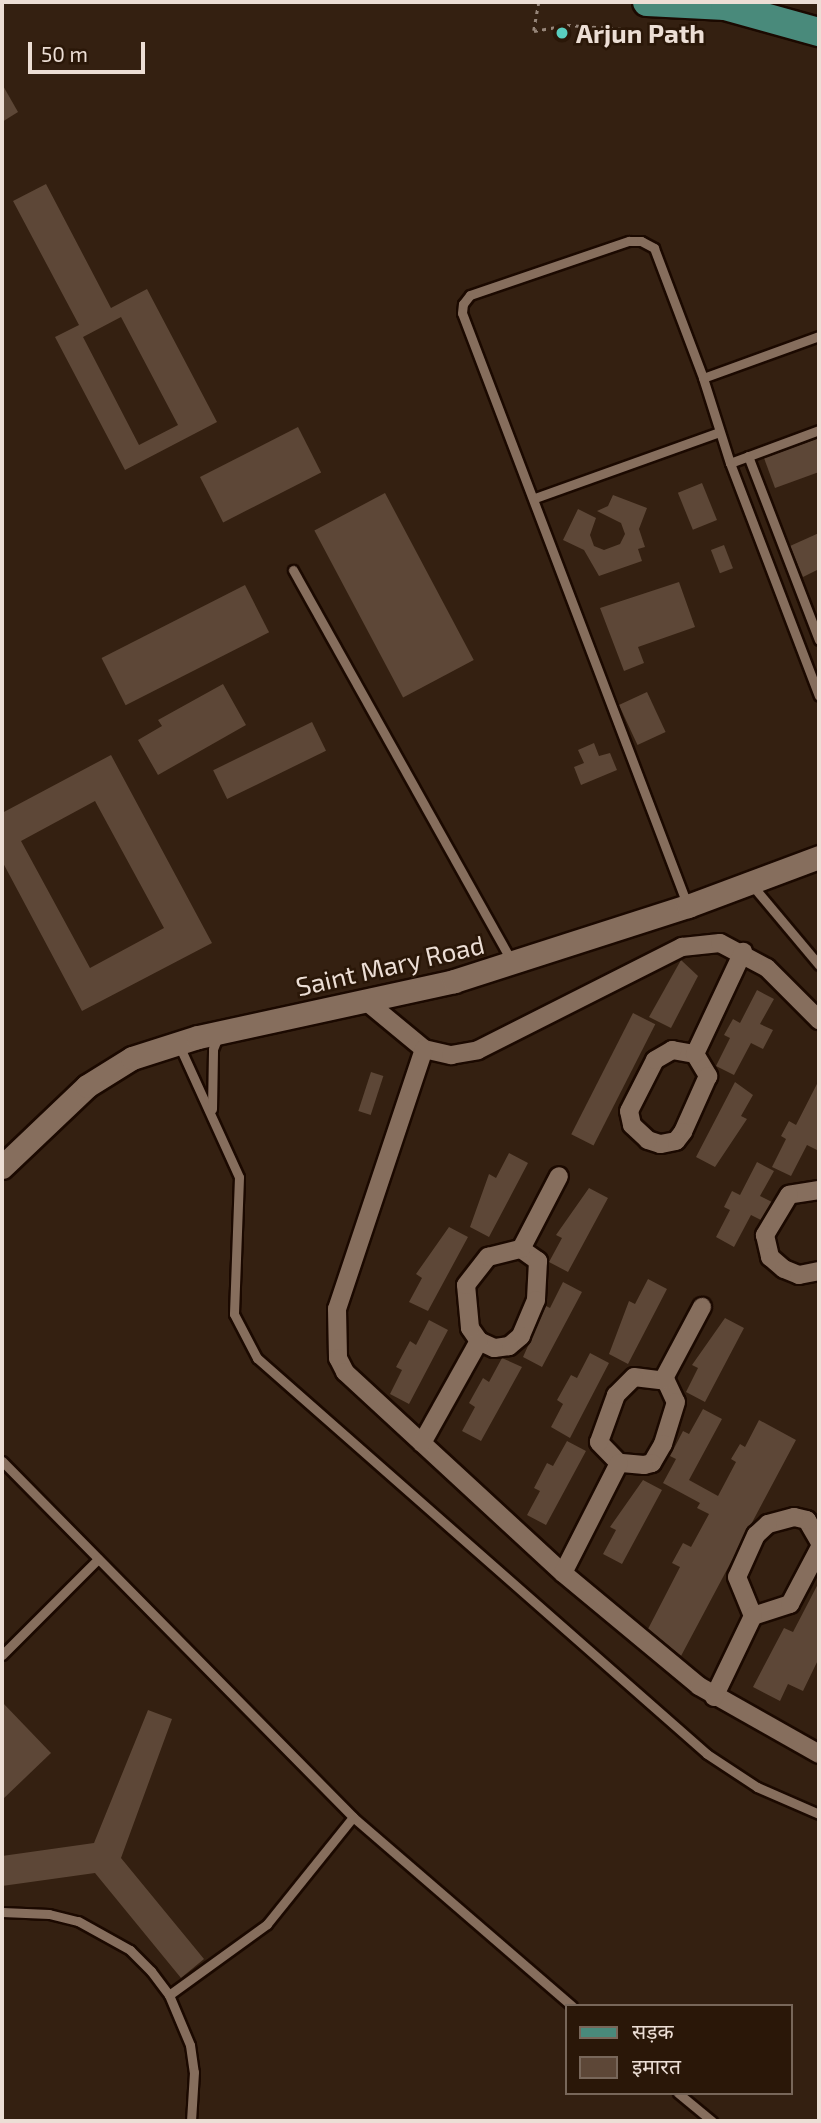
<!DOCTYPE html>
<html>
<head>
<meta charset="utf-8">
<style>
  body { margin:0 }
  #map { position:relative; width:821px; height:2123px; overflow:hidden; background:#342011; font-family:"Exo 2","Noto Sans Devanagari",sans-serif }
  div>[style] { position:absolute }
  .building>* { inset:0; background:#5d4737; transform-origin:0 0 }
  .path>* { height:2.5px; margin-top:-1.25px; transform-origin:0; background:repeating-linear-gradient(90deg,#968579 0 3.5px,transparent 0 8.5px) }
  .roads { filter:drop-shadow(2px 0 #1b0900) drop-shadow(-2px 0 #1b0900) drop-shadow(0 2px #1b0900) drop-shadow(0 -2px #1b0900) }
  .service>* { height:9px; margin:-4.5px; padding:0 4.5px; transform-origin:4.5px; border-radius:4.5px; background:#866e5d }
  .minor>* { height:18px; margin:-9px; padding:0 9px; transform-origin:9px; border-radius:9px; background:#866e5d }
  .tertiary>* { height:23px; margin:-11.5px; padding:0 11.5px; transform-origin:11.5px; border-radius:11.5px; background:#866e5d }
  .primary>* { height:28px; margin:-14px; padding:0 14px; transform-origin:14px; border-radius:14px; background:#498a7b }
  .dots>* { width:19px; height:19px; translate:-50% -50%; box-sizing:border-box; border:4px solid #2a1708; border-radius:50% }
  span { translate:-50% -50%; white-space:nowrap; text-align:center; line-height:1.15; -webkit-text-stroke:5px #2a1708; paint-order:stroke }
  .poi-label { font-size:26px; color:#ecded5; font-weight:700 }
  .left { translate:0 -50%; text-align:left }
  .street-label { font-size:26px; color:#ecded5 }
  .frame { position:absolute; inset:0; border:4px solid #ecded5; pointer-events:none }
  .legend { position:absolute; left:565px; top:2004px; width:228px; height:91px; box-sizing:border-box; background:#2a1708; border:2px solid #78675a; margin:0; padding:9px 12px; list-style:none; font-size:21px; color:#ecded5 }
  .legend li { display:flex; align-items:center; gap:14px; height:35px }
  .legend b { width:35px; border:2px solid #78675a }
  .scale { position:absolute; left:28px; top:42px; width:117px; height:32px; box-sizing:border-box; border:4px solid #ecded5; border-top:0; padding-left:9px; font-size:21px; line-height:24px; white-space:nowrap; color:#ecded5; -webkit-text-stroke:5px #2a1708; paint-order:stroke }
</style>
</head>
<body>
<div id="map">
  <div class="building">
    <div style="clip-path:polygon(2px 84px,18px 112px,2px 122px)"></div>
    <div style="clip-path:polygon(evenodd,46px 184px,111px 308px,147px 289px,217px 422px,125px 470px,55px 337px,79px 325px,13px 201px,46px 184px,121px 317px,178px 425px,139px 445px,83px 337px,121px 317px)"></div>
    <div style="left:298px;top:427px;width:51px;height:110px;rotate:63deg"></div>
    <div style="clip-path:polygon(819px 438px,819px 472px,775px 488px,764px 458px)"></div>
    <div style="left:702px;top:483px;width:40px;height:26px;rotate:68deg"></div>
    <div style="left:385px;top:493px;width:189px;height:80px;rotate:62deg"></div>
    <div style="clip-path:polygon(613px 495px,647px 508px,639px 529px,645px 547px,638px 549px,642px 561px,599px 576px,584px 550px,563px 540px,578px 509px,596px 518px,590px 535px,594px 546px,604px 550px,620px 544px,625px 534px,621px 523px,597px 511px,608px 506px)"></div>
    <div style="clip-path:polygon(819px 533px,819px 569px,803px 577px,790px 546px)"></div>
    <div style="left:724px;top:545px;width:25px;height:14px;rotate:69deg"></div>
    <div style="clip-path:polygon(679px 582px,695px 627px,638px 647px,644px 663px,624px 671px,600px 608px)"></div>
    <div style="left:245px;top:585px;width:53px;height:161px;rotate:63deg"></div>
    <div style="clip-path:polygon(223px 684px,246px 725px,158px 775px,138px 740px,162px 726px,158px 720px)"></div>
    <div style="left:647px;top:692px;width:44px;height:31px;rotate:65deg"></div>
    <div style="left:312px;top:722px;width:32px;height:110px;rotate:64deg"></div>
    <div style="clip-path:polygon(594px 743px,599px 756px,610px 753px,617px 770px,581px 785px,574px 767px,584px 763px,578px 750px)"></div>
    <div style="clip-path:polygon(evenodd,111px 755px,212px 943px,82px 1011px,2px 861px,2px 813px,111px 755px,95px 801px,164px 928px,90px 968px,21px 841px,95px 801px)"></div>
    <div style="clip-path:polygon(681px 960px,698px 976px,671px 1028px,649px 1017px)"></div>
    <div style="clip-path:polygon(757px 990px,774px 999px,760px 1024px,773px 1030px,763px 1049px,751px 1043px,734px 1075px,716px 1066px,730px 1038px,724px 1035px,733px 1019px,740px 1023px)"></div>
    <div style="left:633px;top:1013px;width:25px;height:136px;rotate:27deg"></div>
    <div style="left:371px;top:1072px;width:13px;height:41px;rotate:18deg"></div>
    <div style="clip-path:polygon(819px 1080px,819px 1151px,807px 1145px,791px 1176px,772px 1167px,786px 1139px,781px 1136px,789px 1121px,796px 1125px)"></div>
    <div style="clip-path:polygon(735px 1082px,753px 1095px,741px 1116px,747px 1119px,715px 1167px,696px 1157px)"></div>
    <div style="clip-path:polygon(509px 1153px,528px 1163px,489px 1237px,470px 1227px,489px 1174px,496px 1178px)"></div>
    <div style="clip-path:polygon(757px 1162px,774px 1171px,760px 1196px,772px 1202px,761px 1220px,751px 1215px,734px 1247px,716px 1237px,730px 1210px,724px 1207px,732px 1191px,740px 1195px)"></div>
    <div style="clip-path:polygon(589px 1188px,608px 1198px,568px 1272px,549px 1262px,562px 1238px,556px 1235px)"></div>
    <div style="clip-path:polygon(449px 1227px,468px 1237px,428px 1311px,409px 1302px,422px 1278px,416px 1274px)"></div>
    <div style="clip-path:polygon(648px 1279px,667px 1289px,628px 1364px,609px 1354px,629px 1301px,635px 1304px)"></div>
    <div style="clip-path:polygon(563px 1282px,582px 1292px,542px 1367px,523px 1357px,546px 1306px,550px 1308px)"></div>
    <div style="clip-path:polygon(725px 1318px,744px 1328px,705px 1402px,686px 1392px,698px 1368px,692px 1365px)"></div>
    <div style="clip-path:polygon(429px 1320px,448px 1330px,409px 1404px,390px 1394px,402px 1370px,396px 1367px,410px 1341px,416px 1345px)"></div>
    <div style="clip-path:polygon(590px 1353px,609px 1363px,570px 1438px,551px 1427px,563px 1404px,557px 1400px,571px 1375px,577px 1378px)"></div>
    <div style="clip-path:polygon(502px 1358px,522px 1367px,481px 1441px,462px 1431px,475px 1407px,469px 1403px,483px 1378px,489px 1382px)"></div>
    <div style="clip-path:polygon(703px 1409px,722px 1419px,689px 1480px,718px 1496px,736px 1462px,731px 1459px,740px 1444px,745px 1447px,759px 1420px,796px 1440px,681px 1656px,648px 1629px,680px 1567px,672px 1563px,683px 1543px,691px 1547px,709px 1514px,697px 1508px,700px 1503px,663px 1483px,676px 1459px,670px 1456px,683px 1431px,689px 1434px)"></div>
    <div style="clip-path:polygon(567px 1441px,586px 1451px,546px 1525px,527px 1515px,540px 1491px,534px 1488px,547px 1463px,553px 1466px)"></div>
    <div style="clip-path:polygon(643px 1480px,662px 1490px,622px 1564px,603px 1554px,616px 1530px,610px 1527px)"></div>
    <div style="clip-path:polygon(819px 1582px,819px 1658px,803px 1691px,788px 1684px,780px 1701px,753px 1687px,784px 1628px,793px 1632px)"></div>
    <div style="clip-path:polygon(2px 1702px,51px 1753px,2px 1800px)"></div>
    <div style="clip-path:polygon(148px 1710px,172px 1719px,121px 1858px,204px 1959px,181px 1978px,95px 1873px,2px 1886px,2px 1856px,94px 1843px)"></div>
  </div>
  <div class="path">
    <div style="left:539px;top:2px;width:29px;rotate:100deg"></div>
    <div style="left:534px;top:31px;width:34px;rotate:-10deg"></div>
    <div style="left:567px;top:25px;width:73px;rotate:3.9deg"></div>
  </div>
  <div class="roads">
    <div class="service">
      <div style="left:819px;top:336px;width:123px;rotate:160.1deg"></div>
      <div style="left:703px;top:378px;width:89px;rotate:72.4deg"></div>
      <div style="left:730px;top:463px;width:249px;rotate:69.1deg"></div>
      <div style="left:748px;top:456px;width:197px;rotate:68.9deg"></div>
      <div style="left:730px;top:463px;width:95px;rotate:-20.3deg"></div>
      <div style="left:535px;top:498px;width:195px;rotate:-19.7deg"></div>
      <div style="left:293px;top:570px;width:449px;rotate:60.8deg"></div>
      <div style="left:752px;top:885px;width:104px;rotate:50.1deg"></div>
      <div style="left:687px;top:904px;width:632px;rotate:-110.84deg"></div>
      <div style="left:462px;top:313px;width:9px;rotate:-84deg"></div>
      <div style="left:463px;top:304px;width:11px;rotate:-52deg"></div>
      <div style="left:470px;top:295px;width:168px;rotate:-18.8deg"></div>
      <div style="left:629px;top:241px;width:12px"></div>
      <div style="left:641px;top:241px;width:15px;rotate:28deg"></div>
      <div style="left:654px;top:248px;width:139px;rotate:69.3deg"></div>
      <div style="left:178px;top:1043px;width:147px;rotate:65.5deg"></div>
      <div style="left:239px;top:1177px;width:137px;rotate:92.1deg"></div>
      <div style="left:234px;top:1314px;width:50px;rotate:62.4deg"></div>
      <div style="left:257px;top:1358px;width:599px;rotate:41.35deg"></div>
      <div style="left:707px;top:1754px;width:60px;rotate:33.4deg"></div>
      <div style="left:757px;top:1787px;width:68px;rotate:23.5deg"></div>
      <div style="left:212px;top:1109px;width:60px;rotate:-89deg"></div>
      <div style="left:213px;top:1049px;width:16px;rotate:-68deg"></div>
      <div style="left:2px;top:1461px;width:500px;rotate:45.4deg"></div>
      <div style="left:353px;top:1817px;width:289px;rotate:40.8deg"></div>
      <div style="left:2px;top:1655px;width:136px;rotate:-45deg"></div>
      <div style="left:2px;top:1912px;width:47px;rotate:2.4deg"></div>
      <div style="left:49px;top:1914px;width:30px;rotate:14deg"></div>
      <div style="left:78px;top:1921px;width:60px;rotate:29.1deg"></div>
      <div style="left:130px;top:1950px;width:30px;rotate:45deg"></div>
      <div style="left:151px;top:1971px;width:30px;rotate:53deg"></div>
      <div style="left:169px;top:1995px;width:54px;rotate:67.2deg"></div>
      <div style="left:190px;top:2045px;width:27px;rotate:82deg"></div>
      <div style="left:194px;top:2072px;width:49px;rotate:93.5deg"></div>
      <div style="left:169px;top:1995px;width:121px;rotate:-35.9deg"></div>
      <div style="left:267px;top:1924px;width:137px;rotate:-51.2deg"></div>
      <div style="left:678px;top:2093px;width:44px;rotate:39.5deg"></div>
    </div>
    <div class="minor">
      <div style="left:366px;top:1001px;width:75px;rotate:39.6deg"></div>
      <div style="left:424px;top:1049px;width:28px;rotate:13deg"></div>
      <div style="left:451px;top:1055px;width:27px;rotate:-10deg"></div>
      <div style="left:478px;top:1050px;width:229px;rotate:-26.8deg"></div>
      <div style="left:682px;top:947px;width:38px;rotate:-6deg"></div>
      <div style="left:720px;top:943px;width:53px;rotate:28deg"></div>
      <div style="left:767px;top:968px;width:74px;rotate:45deg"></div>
      <div style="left:424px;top:1049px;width:274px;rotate:108.5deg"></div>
      <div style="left:337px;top:1309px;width:49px;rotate:88.8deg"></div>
      <div style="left:338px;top:1358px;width:16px;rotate:63deg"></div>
      <div style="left:345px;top:1372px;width:297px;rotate:42.7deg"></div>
      <div style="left:563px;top:1573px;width:177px;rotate:39.7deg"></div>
      <div style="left:699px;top:1686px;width:138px;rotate:29.5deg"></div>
      <div style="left:672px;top:1050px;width:23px;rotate:10deg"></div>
      <div style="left:695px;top:1054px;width:26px;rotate:59deg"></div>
      <div style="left:708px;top:1076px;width:61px;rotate:114.1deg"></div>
      <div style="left:683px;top:1132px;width:11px;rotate:128deg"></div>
      <div style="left:676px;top:1141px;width:16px;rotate:169deg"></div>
      <div style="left:660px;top:1144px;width:13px;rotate:-162deg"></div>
      <div style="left:648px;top:1140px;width:22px;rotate:-137deg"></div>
      <div style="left:632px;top:1125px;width:14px;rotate:-102deg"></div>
      <div style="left:629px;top:1111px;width:57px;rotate:-63deg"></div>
      <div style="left:655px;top:1060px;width:20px;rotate:-30deg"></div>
      <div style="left:695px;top:1054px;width:113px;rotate:-64.8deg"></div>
      <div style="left:819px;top:1190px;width:30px;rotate:171deg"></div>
      <div style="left:789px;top:1195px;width:47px;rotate:121deg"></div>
      <div style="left:765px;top:1235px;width:23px;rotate:77deg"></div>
      <div style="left:770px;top:1257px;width:18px;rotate:41deg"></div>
      <div style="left:784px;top:1269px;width:16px;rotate:22deg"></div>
      <div style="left:799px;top:1275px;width:20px;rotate:-11deg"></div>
      <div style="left:521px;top:1249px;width:21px;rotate:35deg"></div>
      <div style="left:538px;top:1261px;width:39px;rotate:93deg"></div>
      <div style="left:536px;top:1300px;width:39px;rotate:113deg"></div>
      <div style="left:521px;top:1336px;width:16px;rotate:140deg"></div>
      <div style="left:509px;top:1346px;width:15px;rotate:172deg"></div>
      <div style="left:494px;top:1348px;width:17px;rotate:-155deg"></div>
      <div style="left:479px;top:1341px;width:16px;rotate:-125deg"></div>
      <div style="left:470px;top:1328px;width:43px;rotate:-95.3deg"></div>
      <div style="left:466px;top:1285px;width:36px;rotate:-52deg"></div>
      <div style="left:488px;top:1257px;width:34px;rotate:-14deg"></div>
      <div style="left:521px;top:1249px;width:82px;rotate:-62.5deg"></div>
      <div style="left:634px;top:1377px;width:32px;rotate:7deg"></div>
      <div style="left:666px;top:1381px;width:23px;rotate:65deg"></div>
      <div style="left:676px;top:1402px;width:44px;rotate:107.2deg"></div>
      <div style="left:663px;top:1444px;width:22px;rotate:120deg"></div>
      <div style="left:652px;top:1463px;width:8px;rotate:166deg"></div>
      <div style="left:644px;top:1465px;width:25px;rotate:-175deg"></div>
      <div style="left:619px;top:1463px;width:29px;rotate:-134deg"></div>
      <div style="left:599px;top:1442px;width:50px;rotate:-70.1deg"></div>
      <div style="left:616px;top:1395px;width:25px;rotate:-45deg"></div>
      <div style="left:663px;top:1380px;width:83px;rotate:-61.9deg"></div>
      <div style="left:422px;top:1443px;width:117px;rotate:-60.8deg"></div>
      <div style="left:819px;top:1541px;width:24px;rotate:-120deg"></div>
      <div style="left:807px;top:1520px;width:13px;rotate:-167deg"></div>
      <div style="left:794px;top:1517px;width:27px;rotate:165deg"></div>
      <div style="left:768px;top:1524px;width:16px;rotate:137deg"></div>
      <div style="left:756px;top:1535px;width:46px;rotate:114.3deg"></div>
      <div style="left:737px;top:1577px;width:42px;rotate:67.7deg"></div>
      <div style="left:753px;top:1616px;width:39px;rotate:-18deg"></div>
      <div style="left:790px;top:1604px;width:62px;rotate:-62.2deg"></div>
      <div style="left:563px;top:1573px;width:123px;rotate:-63deg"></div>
      <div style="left:714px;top:1697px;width:90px;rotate:-64.3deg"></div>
    </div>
    <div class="tertiary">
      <div style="left:2px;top:1167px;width:117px;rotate:-43.6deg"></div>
      <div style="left:87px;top:1086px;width:53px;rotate:-31.9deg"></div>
      <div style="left:132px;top:1058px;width:69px;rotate:-17.7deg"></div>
      <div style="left:198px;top:1037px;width:262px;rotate:-12.3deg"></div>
      <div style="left:454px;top:981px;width:246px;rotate:-17.8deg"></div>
      <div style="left:688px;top:906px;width:140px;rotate:-20.5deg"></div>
    </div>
    <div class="primary">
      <div style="left:647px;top:2px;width:78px;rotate:2.9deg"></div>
      <div style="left:725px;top:6px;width:98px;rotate:15.5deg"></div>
    </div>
  </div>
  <div class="dots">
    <div style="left:562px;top:33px;background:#59cebf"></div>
  </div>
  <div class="poi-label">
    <span class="left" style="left:576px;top:33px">Arjun Path</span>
  </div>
  <div class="street-label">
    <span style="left:390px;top:965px;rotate:-13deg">Saint Mary Road</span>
  </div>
  <div class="frame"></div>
  <ul class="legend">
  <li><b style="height:9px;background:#498a7b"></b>सड़क</li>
  <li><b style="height:19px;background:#5d4737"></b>इमारत</li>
  </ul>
  <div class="scale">50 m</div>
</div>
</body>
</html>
